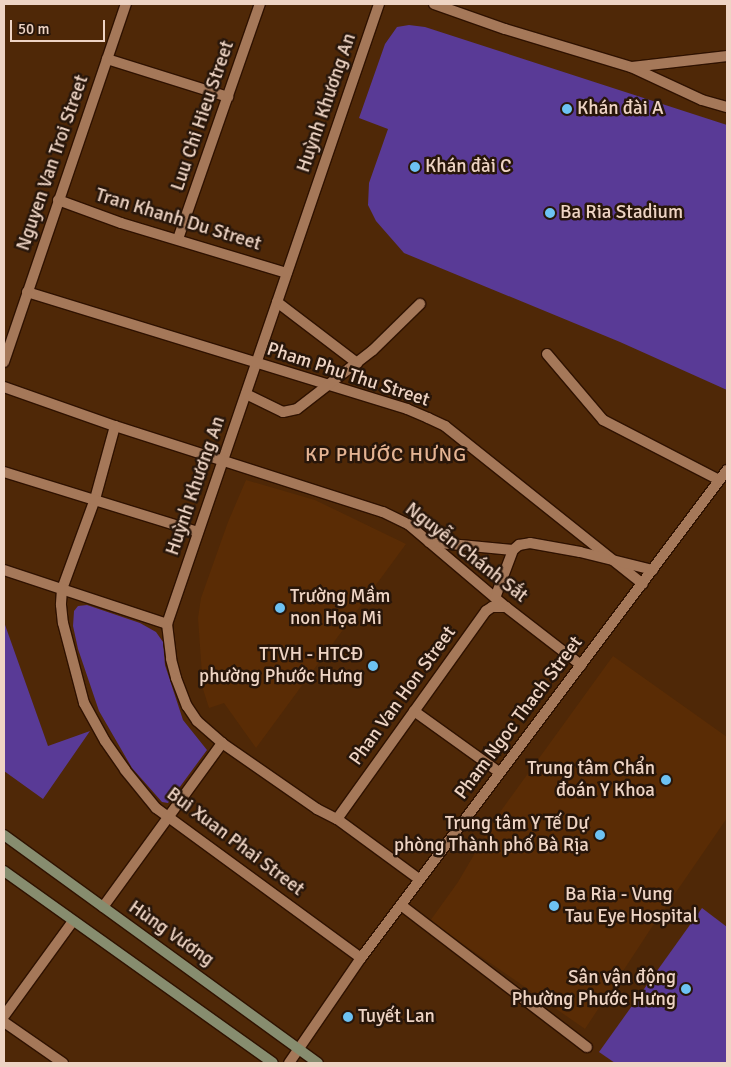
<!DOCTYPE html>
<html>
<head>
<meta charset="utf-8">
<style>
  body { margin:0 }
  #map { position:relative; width:731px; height:1067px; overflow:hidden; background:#4f2807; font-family:Signika,sans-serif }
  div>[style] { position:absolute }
  .built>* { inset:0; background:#5a2c05 }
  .green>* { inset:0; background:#593a96 }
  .roads { filter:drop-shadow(1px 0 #2f1200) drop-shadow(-1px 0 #2f1200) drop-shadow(0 1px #2f1200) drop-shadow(0 -1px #2f1200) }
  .minor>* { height:10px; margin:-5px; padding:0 5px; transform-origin:5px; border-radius:5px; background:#a57859 }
  .tertiary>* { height:10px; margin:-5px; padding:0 5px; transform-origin:5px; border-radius:5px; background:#a57859 }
  .secondary>* { height:10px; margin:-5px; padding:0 5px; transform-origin:5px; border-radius:5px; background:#878d6f }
  .dots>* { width:14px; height:14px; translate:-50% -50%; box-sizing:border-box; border:2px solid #28160a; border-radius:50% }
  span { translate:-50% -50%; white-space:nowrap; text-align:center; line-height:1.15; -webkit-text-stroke:5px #28160a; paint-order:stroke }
  .street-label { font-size:19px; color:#eed4c4 }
  .poi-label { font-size:19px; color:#eed4c4 }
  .left { translate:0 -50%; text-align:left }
  .right { translate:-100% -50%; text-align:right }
  .neighbourhood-label { font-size:20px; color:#e5b493; letter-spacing:1px }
  .frame { position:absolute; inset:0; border:5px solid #eed4c4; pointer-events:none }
  .scale { position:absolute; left:10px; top:20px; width:95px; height:22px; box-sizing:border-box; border:2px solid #eed4c4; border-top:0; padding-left:6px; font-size:15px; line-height:18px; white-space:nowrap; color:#eed4c4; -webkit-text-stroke:4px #28160a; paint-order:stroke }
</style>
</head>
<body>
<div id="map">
  <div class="built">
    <div style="clip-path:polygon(246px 480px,315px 500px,406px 544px,256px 748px,224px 703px,209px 708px,203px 689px,198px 618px,201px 598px,228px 522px)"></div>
    <div style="clip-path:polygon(613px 656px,727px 737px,727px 818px,650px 930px,585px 1029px,430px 921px,458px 882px,495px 819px)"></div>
  </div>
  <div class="green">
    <div style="clip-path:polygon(409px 25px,425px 27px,727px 125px,727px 390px,620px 342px,404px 253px,376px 221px,368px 205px,369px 183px,388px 129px,359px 118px,385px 44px,397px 27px)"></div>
    <div style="clip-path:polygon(87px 605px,140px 623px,156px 632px,163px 642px,165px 665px,183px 720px,207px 750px,168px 803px,162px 802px,132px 768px,99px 711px,78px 649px,73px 626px,74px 611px,78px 606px)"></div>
    <div style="clip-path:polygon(4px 622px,48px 746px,90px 731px,43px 799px,4px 771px)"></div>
    <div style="clip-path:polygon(702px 908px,727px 927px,727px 1063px,615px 1063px,599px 1052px)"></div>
  </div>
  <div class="roads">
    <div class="minor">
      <div style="left:379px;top:4px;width:655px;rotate:108.88deg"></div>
      <div style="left:167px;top:624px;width:35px;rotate:83deg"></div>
      <div style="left:171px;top:659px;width:20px;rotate:75deg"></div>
      <div style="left:176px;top:678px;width:30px;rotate:69deg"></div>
      <div style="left:187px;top:706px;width:18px;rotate:56deg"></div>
      <div style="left:197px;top:721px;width:33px;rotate:41deg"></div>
      <div style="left:222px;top:743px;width:116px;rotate:34.8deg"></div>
      <div style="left:317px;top:809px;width:22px;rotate:27deg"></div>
      <div style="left:337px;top:819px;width:102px;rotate:36.2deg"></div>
      <div style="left:107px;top:59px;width:127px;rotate:17.4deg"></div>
      <div style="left:58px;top:200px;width:67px;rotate:20.1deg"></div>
      <div style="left:121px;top:223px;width:173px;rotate:16.8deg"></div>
      <div style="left:178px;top:239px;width:249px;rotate:-70.8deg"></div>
      <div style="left:27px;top:292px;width:398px;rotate:17.1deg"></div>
      <div style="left:407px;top:409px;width:23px;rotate:23deg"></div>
      <div style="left:428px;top:418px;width:19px;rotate:25deg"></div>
      <div style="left:445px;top:426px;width:253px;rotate:38.6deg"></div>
      <div style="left:277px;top:302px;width:101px;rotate:37.3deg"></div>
      <div style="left:547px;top:354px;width:87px;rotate:49.7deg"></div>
      <div style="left:603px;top:420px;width:131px;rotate:27.3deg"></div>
      <div style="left:4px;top:387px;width:118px;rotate:19.4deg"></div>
      <div style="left:115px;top:426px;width:281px;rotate:17.8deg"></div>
      <div style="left:383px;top:512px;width:28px;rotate:26deg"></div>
      <div style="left:408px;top:524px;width:128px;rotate:40.3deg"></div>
      <div style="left:506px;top:607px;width:95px;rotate:37.7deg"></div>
      <div style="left:246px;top:394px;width:41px;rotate:25.9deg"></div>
      <div style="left:283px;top:412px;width:14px;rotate:-12deg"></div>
      <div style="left:297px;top:409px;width:96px;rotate:-37.8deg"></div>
      <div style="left:373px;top:350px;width:66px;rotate:-44.4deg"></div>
      <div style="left:115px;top:426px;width:76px;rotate:105.3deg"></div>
      <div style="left:95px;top:499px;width:96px;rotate:110.1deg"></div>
      <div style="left:62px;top:589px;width:16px;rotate:94deg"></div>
      <div style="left:61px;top:605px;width:18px;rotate:84deg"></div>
      <div style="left:63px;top:623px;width:83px;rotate:75.3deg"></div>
      <div style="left:84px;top:703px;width:43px;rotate:61.1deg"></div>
      <div style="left:105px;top:741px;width:35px;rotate:55deg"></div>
      <div style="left:125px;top:770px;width:49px;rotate:50.8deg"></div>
      <div style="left:156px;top:808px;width:254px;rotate:36.2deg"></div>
      <div style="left:4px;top:472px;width:203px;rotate:17.2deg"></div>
      <div style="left:429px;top:542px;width:84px;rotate:5.4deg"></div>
      <div style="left:513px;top:550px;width:8px;rotate:-40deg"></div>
      <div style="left:519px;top:545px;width:11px;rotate:-10deg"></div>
      <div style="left:530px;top:543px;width:51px;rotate:10.2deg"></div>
      <div style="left:580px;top:552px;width:75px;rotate:13.9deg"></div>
      <div style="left:4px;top:570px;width:172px;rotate:18.3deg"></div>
      <div style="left:495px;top:598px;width:51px;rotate:-69.4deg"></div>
      <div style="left:414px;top:711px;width:105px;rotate:35.7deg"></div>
      <div style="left:337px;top:819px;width:256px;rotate:-54.4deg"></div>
      <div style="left:486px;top:611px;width:7px;rotate:-34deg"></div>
      <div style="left:492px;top:607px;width:14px"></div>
      <div style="left:401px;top:905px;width:234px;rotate:37.4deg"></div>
      <div style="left:103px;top:907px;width:203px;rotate:-54deg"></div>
      <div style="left:4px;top:1016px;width:117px;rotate:-54deg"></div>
      <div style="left:4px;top:1022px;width:72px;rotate:34.8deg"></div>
      <div style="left:289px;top:1063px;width:127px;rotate:-55.6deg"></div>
      <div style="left:361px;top:958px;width:610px;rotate:-53.13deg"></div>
    </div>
    <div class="tertiary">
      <div style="left:434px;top:4px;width:75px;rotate:19.4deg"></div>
      <div style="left:505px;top:29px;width:132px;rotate:16.8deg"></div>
      <div style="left:631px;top:67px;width:78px;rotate:24.9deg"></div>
      <div style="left:702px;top:100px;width:26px;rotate:16deg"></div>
      <div style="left:632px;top:67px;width:96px;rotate:-6.6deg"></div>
      <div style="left:4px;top:362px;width:378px;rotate:-71.2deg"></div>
    </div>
    <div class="secondary">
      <div style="left:4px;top:835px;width:388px;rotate:36deg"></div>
      <div style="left:4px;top:871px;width:330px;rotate:35.5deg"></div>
    </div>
  </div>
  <div class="dots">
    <div style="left:567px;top:109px;background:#6dc2f3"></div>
    <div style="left:415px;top:167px;background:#6dc2f3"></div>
    <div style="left:550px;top:213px;background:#6dc2f3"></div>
    <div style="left:280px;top:608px;background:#6dc2f3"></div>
    <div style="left:373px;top:666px;background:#6dc2f3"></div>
    <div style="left:666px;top:780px;background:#6dc2f3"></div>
    <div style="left:600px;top:835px;background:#6dc2f3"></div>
    <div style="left:554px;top:906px;background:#6dc2f3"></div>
    <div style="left:686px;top:989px;background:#6dc2f3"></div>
    <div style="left:348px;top:1017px;background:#6dc2f3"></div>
  </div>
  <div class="street-label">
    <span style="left:327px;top:103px;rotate:-71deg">Huỳnh Khương An</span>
    <span style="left:203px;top:116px;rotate:-71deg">Luu Chi Hieu Street</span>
    <span style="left:53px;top:163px;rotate:-71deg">Nguyen Van Troi Street</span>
    <span style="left:178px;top:220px;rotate:17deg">Tran Khanh Du Street</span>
    <span style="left:348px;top:375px;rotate:18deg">Pham Phu Thu Street</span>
    <span style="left:196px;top:486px;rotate:-71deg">Huỳnh Khương An</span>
    <span style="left:466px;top:553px;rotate:38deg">Nguyễn Chánh Sắt</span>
    <span style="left:403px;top:696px;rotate:-54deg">Phan Van Hon Street</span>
    <span style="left:519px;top:718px;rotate:-53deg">Pham Ngoc Thach Street</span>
    <span style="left:235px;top:842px;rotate:37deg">Bui Xuan Phai Street</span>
    <span style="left:171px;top:934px;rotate:35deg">Hùng Vương</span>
  </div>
  <div class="poi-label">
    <span class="left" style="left:577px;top:109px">Khán đài A</span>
    <span class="left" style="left:425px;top:167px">Khán đài C</span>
    <span class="left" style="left:560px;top:213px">Ba Ria Stadium</span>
    <span class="left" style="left:290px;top:608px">Trường Mầm<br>non Họa Mi</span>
    <span class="right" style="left:363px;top:666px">TTVH - HTCĐ<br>phường Phước Hưng</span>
    <span class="right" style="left:655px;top:780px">Trung tâm Chẩn<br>đoán Y Khoa</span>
    <span class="right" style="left:589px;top:835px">Trung tâm Y Tế Dự<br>phòng Thành phố Bà Rịa</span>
    <span class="left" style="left:565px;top:906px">Ba Ria - Vung<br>Tau Eye Hospital</span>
    <span class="right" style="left:676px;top:989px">Sân vận động<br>Phường Phước Hưng</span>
    <span class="left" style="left:358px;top:1017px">Tuyết Lan</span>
  </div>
  <div class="neighbourhood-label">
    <span style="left:386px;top:454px">KP PHƯỚC HƯNG</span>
  </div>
  <div class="frame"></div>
  <div class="scale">50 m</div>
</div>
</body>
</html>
